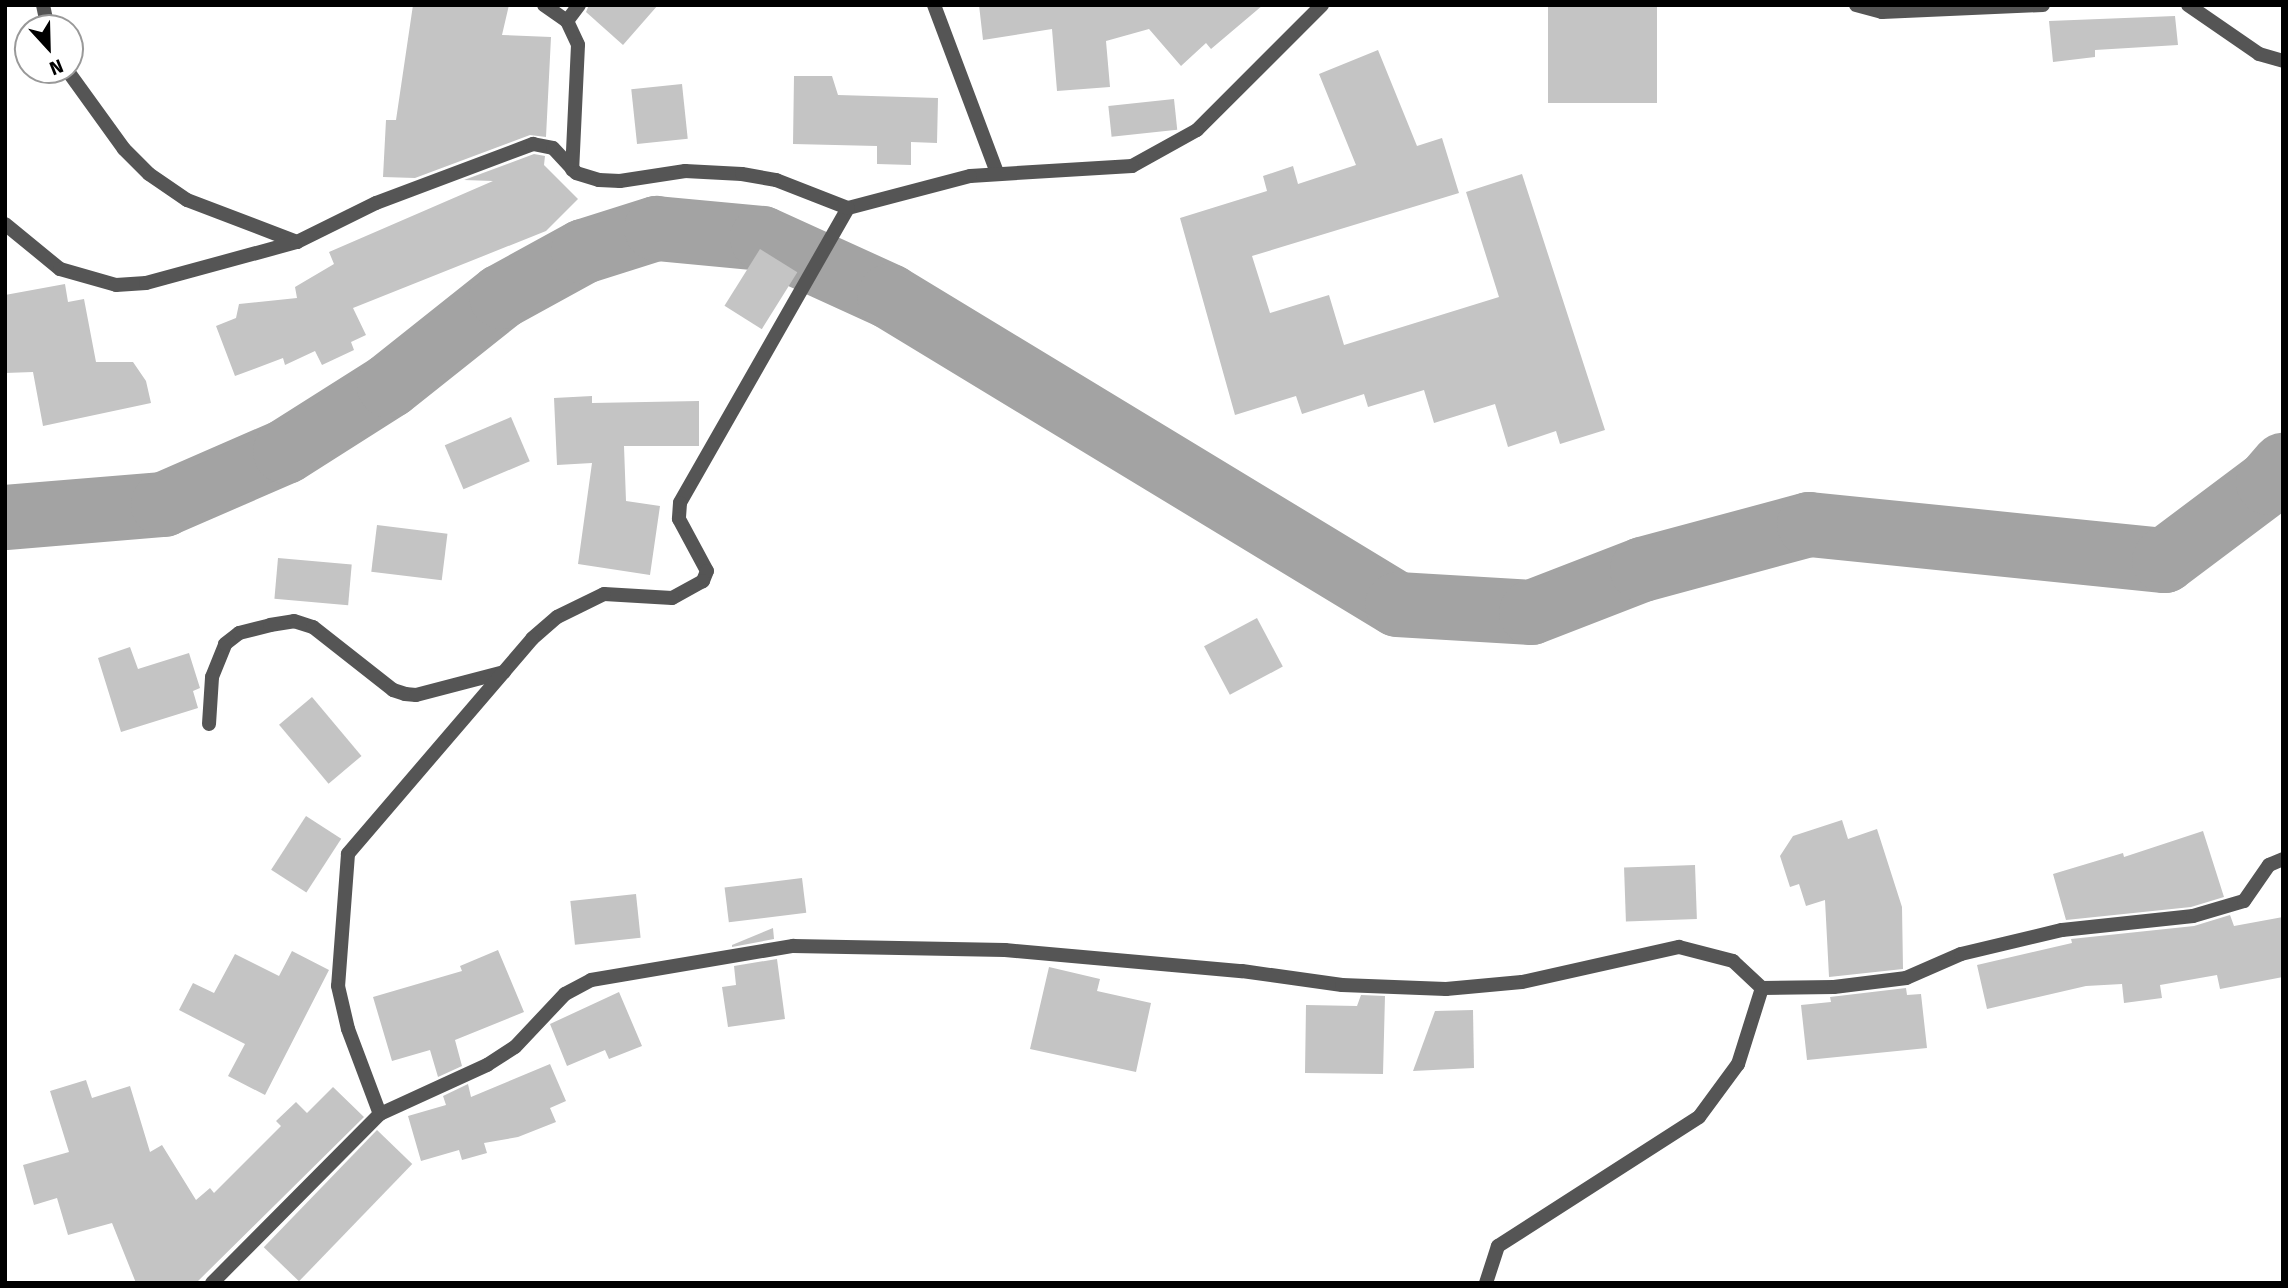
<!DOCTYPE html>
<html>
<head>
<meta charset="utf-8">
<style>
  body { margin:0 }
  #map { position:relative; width:2288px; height:1288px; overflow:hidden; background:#fff; font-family:"Fira Sans",sans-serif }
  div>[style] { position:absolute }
  .river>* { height:65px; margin:-32.5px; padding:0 32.5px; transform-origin:32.5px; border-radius:32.5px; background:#a3a3a3 }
  .building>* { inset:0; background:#c4c4c4; transform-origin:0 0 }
  .service>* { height:14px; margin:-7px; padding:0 7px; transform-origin:7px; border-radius:7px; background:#555 }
  .minor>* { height:14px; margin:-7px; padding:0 7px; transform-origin:7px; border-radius:7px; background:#555 }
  span { translate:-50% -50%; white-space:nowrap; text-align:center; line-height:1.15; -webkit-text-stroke:6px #fff; paint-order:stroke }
  .frame { position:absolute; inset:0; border:7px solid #000; pointer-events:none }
  .north { position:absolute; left:14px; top:14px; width:70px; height:70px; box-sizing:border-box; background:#fff; border:2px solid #999; border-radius:50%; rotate:158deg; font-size:19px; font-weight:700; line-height:28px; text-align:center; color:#000 }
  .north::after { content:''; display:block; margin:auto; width:24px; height:32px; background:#000; clip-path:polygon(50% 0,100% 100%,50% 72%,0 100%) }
</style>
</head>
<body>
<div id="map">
  <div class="river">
    <div style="left:5px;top:517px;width:159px;rotate:-4.7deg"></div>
    <div style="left:163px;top:504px;width:133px;rotate:-23.5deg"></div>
    <div style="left:285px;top:451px;width:123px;rotate:-32.4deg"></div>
    <div style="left:389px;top:385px;width:143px;rotate:-38.5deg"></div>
    <div style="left:501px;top:296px;width:94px;rotate:-28.8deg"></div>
    <div style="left:583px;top:251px;width:77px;rotate:-17.5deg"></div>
    <div style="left:656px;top:228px;width:106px;rotate:5.4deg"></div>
    <div style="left:762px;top:238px;width:140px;rotate:24.5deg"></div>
    <div style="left:889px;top:296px;width:594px;rotate:31.23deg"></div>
    <div style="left:1397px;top:604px;width:134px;rotate:3.4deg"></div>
    <div style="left:1531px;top:612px;width:119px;rotate:-21.2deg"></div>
    <div style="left:1642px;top:569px;width:173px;rotate:-15.1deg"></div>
    <div style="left:1809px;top:524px;width:357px;rotate:5.8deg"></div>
    <div style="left:2164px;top:560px;width:130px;rotate:-36.9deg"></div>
    <div style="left:2268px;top:482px;width:23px;rotate:-49deg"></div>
  </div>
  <div class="building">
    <div style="clip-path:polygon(413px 5px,509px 5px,502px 35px,551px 37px,546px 137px,530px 135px,415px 178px,383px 177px,386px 120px,396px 120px)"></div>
    <div style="clip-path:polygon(589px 5px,658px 5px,623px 45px,586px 12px)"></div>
    <div style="clip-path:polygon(979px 5px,1263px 5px,1211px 49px,1206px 43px,1181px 66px,1149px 29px,1106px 41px,1110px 87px,1057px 91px,1052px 29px,983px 40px)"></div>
    <div style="left:1548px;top:5px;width:109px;height:98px"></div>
    <div style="clip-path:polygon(2175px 16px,2178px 45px,2095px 50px,2095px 57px,2053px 62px,2049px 21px)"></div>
    <div style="clip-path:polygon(1378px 50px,1417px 146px,1442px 138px,1459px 193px,1252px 256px,1270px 313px,1329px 295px,1344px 345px,1499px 297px,1466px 192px,1522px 174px,1605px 430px,1560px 444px,1556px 431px,1508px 447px,1495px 404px,1434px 423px,1424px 390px,1368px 407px,1364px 394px,1302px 414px,1296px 396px,1235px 415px,1180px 218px,1267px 191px,1263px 176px,1293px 166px,1298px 184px,1356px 165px,1319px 74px)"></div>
    <div style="clip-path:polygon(794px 76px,832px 76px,838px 95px,938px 98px,937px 143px,911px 142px,911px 165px,877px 164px,877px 146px,793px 144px)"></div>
    <div style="left:682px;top:84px;width:55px;height:51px;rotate:84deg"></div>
    <div style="left:1174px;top:99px;width:31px;height:66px;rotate:84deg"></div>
    <div style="clip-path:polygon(534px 154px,545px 156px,544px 165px,578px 199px,546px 231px,353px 308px,366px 335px,351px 342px,354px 350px,322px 365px,315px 351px,285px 365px,283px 358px,235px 376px,216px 326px,236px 318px,239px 304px,297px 298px,295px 287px,334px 264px,329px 252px,493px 181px,464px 180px)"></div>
    <div style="left:760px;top:249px;width:44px;height:67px;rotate:32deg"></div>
    <div style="clip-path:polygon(65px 284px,68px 302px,84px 299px,96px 362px,133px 362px,146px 381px,151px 403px,43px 426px,33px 372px,5px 373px,5px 295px)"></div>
    <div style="clip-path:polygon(592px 396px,592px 403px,699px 401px,699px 446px,624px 446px,626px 501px,660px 506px,650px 575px,578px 564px,592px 463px,557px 465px,554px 398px)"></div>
    <div style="left:511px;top:417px;width:48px;height:72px;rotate:67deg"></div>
    <div style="left:377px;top:525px;width:71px;height:47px;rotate:7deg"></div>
    <div style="left:278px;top:558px;width:74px;height:41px;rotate:5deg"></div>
    <div style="left:1257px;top:618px;width:55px;height:60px;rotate:62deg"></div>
    <div style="clip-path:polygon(130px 647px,138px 669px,189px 653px,200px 688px,193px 691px,198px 708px,121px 732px,98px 658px)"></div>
    <div style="left:312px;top:697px;width:77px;height:43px;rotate:50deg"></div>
    <div style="left:306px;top:816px;width:42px;height:64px;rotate:33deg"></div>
    <div style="clip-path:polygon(1842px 820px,1848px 839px,1877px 829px,1902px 907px,1903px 969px,1829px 977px,1825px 900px,1806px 906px,1799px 884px,1790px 887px,1780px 856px,1793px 836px)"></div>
    <div style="clip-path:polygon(2203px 831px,2224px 897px,2191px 907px,2066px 920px,2053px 874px,2123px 853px,2124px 857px)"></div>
    <div style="left:1695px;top:865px;width:54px;height:71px;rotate:88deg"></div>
    <div style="left:802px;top:878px;width:35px;height:78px;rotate:83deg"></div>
    <div style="left:636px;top:894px;width:44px;height:66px;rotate:84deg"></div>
    <div style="clip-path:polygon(2230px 915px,2234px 926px,2283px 917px,2283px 977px,2220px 989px,2217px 975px,2160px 985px,2162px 998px,2124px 1003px,2122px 984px,2086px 986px,1987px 1009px,1977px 965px,2072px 943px,2071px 939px,2194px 926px)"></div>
    <div style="clip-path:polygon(773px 928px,774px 939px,732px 947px,732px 945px)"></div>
    <div style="clip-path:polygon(498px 950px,524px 1012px,455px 1040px,462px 1066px,438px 1077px,430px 1050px,392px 1061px,373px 997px,462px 971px,460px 966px)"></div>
    <div style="clip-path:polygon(292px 951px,329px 970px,265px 1095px,228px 1076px,245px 1044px,179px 1010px,193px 983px,214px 993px,235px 954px,279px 976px)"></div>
    <div style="clip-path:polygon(777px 959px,785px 1019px,728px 1027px,722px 987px,736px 985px,734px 966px)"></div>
    <div style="clip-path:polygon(1049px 967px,1100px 979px,1097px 991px,1151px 1003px,1136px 1072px,1030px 1049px)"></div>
    <div style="clip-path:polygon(1906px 988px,1907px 995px,1921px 994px,1927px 1048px,1807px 1060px,1801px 1005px,1831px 1002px,1830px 997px)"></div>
    <div style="clip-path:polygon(619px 992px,642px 1046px,609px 1059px,605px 1050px,567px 1066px,550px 1024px)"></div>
    <div style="clip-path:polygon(1361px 995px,1385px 996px,1383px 1074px,1305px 1073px,1306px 1005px,1357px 1006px)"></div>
    <div style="clip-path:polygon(1473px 1010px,1474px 1068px,1413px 1071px,1435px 1011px)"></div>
    <div style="clip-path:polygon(550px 1064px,566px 1101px,550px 1108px,556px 1122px,518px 1137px,484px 1143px,487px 1153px,462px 1160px,459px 1150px,421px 1161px,408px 1116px,446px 1105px,443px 1096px,468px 1084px,471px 1097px)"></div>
    <div style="clip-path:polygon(86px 1080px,92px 1098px,130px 1086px,150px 1152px,162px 1145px,196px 1200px,210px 1188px,214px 1193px,281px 1126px,276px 1121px,296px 1102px,307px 1113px,333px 1087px,364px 1117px,196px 1283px,136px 1283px,112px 1223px,68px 1235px,57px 1198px,34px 1205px,23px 1165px,69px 1152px,50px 1091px)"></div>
    <div style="left:377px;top:1130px;width:49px;height:163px;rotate:44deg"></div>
  </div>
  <div class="service">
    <div style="left:43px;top:5px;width:24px;rotate:78deg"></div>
    <div style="left:67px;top:70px;width:97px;rotate:54.2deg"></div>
    <div style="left:124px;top:149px;width:35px;rotate:45deg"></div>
    <div style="left:149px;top:174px;width:46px;rotate:34.4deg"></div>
    <div style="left:187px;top:200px;width:118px;rotate:20.9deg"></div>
    <div style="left:209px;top:724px;width:47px;rotate:-86.3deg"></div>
    <div style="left:212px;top:677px;width:35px;rotate:-68deg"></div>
    <div style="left:225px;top:644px;width:18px;rotate:-38deg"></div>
    <div style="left:239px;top:633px;width:32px;rotate:-14deg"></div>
    <div style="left:270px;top:625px;width:24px;rotate:-9deg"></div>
    <div style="left:294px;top:621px;width:20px;rotate:18deg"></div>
    <div style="left:313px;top:627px;width:102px;rotate:38.2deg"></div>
    <div style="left:393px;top:690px;width:13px;rotate:18deg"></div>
    <div style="left:405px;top:694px;width:11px;rotate:5deg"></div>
    <div style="left:416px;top:695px;width:91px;rotate:-14.6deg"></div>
  </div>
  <div class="minor">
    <div style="left:544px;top:5px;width:28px;rotate:35deg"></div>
    <div style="left:567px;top:21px;width:26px;rotate:65deg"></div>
    <div style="left:578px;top:45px;width:125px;rotate:92.7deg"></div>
    <div style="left:934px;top:5px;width:179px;rotate:69.4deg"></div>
    <div style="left:1322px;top:5px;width:177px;rotate:135deg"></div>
    <div style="left:1197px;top:130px;width:74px;rotate:151deg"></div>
    <div style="left:1132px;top:166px;width:162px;rotate:176.5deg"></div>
    <div style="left:970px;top:176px;width:126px;rotate:165.3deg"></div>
    <div style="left:848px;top:208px;width:339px;rotate:119.7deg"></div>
    <div style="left:680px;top:503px;width:16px;rotate:94deg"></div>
    <div style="left:679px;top:519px;width:59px;rotate:61.7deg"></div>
    <div style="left:707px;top:571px;width:11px;rotate:112deg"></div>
    <div style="left:703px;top:581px;width:35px;rotate:151deg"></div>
    <div style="left:672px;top:598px;width:68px;rotate:-176.6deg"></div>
    <div style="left:604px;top:594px;width:52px;rotate:153.9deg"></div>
    <div style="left:557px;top:617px;width:33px;rotate:139deg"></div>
    <div style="left:532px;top:639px;width:283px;rotate:130.6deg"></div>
    <div style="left:348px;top:854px;width:132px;rotate:94.3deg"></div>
    <div style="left:338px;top:986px;width:44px;rotate:76.9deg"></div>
    <div style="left:348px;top:1029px;width:91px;rotate:69.4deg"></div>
    <div style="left:380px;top:1114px;width:118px;rotate:-24.6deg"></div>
    <div style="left:487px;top:1065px;width:33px;rotate:-33deg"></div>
    <div style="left:515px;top:1047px;width:73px;rotate:-46.7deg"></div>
    <div style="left:565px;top:994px;width:30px;rotate:-28deg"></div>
    <div style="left:591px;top:980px;width:205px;rotate:-9.6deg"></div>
    <div style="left:793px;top:946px;width:212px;rotate:1.1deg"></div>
    <div style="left:1005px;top:950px;width:238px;rotate:5.1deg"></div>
    <div style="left:1242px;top:971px;width:101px;rotate:8deg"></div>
    <div style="left:1342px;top:985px;width:104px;rotate:2.2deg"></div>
    <div style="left:1446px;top:989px;width:76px;rotate:-5.3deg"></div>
    <div style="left:1522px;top:982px;width:161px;rotate:-12.6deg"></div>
    <div style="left:1679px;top:947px;width:56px;rotate:14.5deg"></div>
    <div style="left:1733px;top:961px;width:40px;rotate:43deg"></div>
    <div style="left:1762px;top:988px;width:80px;rotate:107.5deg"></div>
    <div style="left:1738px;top:1064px;width:66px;rotate:126.3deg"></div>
    <div style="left:1699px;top:1117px;width:239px;rotate:147.3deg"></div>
    <div style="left:1498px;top:1246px;width:39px;rotate:108deg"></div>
    <div style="left:1856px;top:5px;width:27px;rotate:15deg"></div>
    <div style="left:1882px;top:12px;width:161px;rotate:-2.5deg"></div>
    <div style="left:2188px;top:5px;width:86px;rotate:34.6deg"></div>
    <div style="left:2259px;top:54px;width:25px;rotate:16deg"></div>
    <div style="left:567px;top:21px;width:20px;rotate:-53deg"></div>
    <div style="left:5px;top:224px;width:71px;rotate:39.3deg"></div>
    <div style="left:60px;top:269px;width:58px;rotate:15.9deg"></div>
    <div style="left:116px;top:285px;width:30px;rotate:-4deg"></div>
    <div style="left:146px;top:283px;width:156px;rotate:-15.2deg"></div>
    <div style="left:297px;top:242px;width:88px;rotate:-26.3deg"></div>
    <div style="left:376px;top:203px;width:168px;rotate:-20.6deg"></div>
    <div style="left:533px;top:144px;width:20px;rotate:11deg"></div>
    <div style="left:553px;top:148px;width:34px;rotate:47deg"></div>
    <div style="left:576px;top:173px;width:24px;rotate:17deg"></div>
    <div style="left:599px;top:180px;width:21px;rotate:3deg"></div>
    <div style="left:620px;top:181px;width:66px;rotate:-8.7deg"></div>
    <div style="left:685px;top:171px;width:57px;rotate:3deg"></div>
    <div style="left:742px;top:174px;width:35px;rotate:10deg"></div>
    <div style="left:776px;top:180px;width:77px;rotate:21.3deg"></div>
    <div style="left:1762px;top:988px;width:72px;rotate:-0.8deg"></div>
    <div style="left:1834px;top:987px;width:73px;rotate:-7.1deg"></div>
    <div style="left:1906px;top:978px;width:60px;rotate:-23.6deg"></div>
    <div style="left:1961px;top:954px;width:104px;rotate:-13.4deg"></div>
    <div style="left:2062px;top:930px;width:132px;rotate:-6.1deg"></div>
    <div style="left:2193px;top:916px;width:53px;rotate:-16.4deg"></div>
    <div style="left:2244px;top:901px;width:44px;rotate:-55.2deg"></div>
    <div style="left:2269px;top:865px;width:15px;rotate:-23deg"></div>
    <div style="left:212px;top:1283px;width:238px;rotate:-45.2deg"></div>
  </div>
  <div class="frame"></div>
  <div class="north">N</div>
</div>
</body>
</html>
